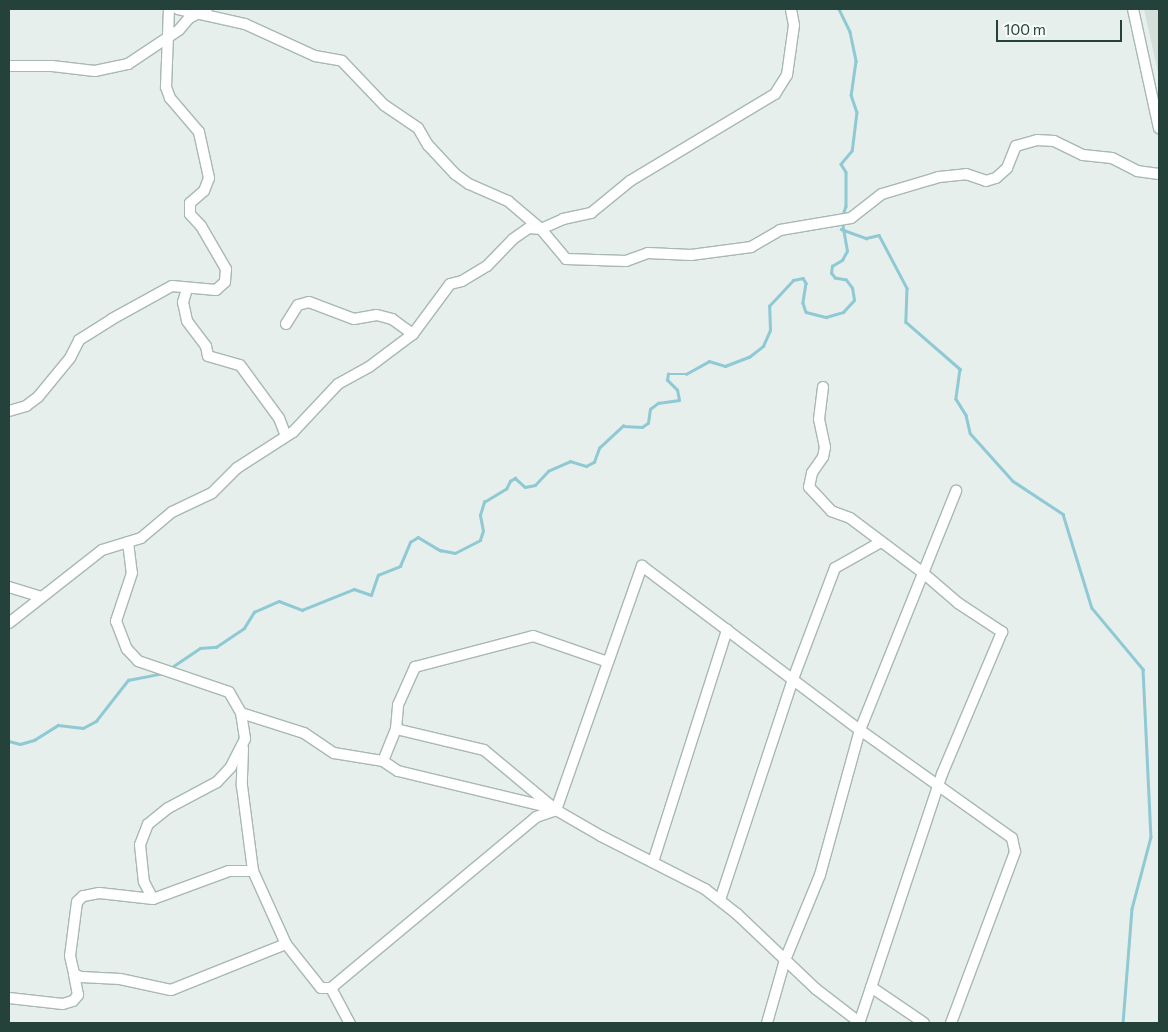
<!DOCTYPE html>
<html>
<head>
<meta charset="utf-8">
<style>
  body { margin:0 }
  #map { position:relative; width:1168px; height:1032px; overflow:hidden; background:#e6efeb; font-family:Commissioner,sans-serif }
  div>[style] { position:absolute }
  .built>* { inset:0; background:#d4dfda }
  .stream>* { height:2.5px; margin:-1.25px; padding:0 1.25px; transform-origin:1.25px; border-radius:1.25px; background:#8ec9d4 }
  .roads { filter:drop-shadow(1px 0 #a8b8b2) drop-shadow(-1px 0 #a8b8b2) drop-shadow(0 1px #a8b8b2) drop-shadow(0 -1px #a8b8b2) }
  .minor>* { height:10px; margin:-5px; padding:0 5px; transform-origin:5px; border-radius:5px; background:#fff }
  span { translate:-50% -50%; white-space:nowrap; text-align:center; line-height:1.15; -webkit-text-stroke:4px #f7fbf9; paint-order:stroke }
  .frame { position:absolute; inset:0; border:10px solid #24423a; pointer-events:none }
  .scale { position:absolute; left:996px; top:20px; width:126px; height:22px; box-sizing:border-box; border:2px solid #24423a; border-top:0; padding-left:6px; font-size:15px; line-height:18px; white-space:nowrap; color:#24423a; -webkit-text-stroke:4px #f7fbf9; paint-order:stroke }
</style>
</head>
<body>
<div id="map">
  <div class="built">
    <div style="clip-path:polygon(1144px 9px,1159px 9px,1159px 77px)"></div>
  </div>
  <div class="stream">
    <div style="left:839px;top:9px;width:25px;rotate:64deg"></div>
    <div style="left:850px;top:32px;width:30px;rotate:78deg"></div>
    <div style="left:856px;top:61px;width:34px;rotate:98deg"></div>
    <div style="left:851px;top:95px;width:18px;rotate:71deg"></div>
    <div style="left:857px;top:112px;width:39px;rotate:97deg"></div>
    <div style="left:852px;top:151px;width:17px;rotate:130deg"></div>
    <div style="left:841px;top:164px;width:9px;rotate:58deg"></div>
    <div style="left:846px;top:172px;width:34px;rotate:90deg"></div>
    <div style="left:846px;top:206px;width:13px;rotate:108deg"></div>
    <div style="left:841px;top:229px;width:27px;rotate:20deg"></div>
    <div style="left:866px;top:238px;width:13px;rotate:-13deg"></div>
    <div style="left:879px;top:235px;width:60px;rotate:62.2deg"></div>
    <div style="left:907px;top:288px;width:34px;rotate:92deg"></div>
    <div style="left:906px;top:322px;width:72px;rotate:41deg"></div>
    <div style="left:960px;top:369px;width:30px;rotate:98deg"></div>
    <div style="left:956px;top:399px;width:19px;rotate:58deg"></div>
    <div style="left:966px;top:415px;width:18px;rotate:77deg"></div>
    <div style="left:970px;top:433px;width:64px;rotate:48.1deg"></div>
    <div style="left:1013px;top:481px;width:60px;rotate:33.4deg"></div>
    <div style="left:1063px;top:514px;width:98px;rotate:72.9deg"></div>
    <div style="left:1092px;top:608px;width:80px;rotate:50.1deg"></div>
    <div style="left:1143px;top:669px;width:168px;rotate:87.3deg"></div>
    <div style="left:1151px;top:837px;width:74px;rotate:104.8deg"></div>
    <div style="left:1132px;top:909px;width:114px;rotate:94.5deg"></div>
    <div style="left:169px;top:669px;width:37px;rotate:-34deg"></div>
    <div style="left:200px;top:648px;width:16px;rotate:-4deg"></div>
    <div style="left:216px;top:647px;width:34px;rotate:-34deg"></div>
    <div style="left:244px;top:628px;width:19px;rotate:-58deg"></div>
    <div style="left:254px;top:612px;width:27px;rotate:-24deg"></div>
    <div style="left:279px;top:601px;width:25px;rotate:21deg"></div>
    <div style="left:302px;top:610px;width:56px;rotate:-22deg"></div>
    <div style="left:354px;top:589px;width:18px;rotate:19deg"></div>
    <div style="left:371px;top:595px;width:21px;rotate:-71deg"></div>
    <div style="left:378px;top:575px;width:24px;rotate:-22deg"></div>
    <div style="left:400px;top:566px;width:26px;rotate:-67deg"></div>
    <div style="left:410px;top:542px;width:9px;rotate:-32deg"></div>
    <div style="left:418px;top:537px;width:26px;rotate:31deg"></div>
    <div style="left:440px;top:550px;width:15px;rotate:11deg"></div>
    <div style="left:455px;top:553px;width:28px;rotate:-27deg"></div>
    <div style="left:480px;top:540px;width:9px;rotate:-72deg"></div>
    <div style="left:483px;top:531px;width:16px;rotate:-101deg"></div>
    <div style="left:480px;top:515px;width:14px;rotate:-73deg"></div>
    <div style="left:484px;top:502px;width:26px;rotate:-31deg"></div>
    <div style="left:506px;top:489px;width:9px;rotate:-63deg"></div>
    <div style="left:510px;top:481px;width:6px;rotate:-31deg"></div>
    <div style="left:515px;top:478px;width:13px;rotate:42deg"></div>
    <div style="left:525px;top:487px;width:10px;rotate:-11deg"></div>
    <div style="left:535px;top:485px;width:19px;rotate:-47deg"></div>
    <div style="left:548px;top:471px;width:24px;rotate:-24deg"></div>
    <div style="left:570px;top:461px;width:17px;rotate:17deg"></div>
    <div style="left:586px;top:466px;width:9px;rotate:-27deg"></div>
    <div style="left:594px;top:462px;width:15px;rotate:-70deg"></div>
    <div style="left:599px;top:448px;width:33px;rotate:-43deg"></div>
    <div style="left:623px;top:426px;width:19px;rotate:3deg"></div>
    <div style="left:642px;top:427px;width:7px;rotate:-34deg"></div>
    <div style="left:648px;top:423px;width:14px;rotate:-82deg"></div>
    <div style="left:650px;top:409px;width:10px;rotate:-37deg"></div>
    <div style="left:658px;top:403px;width:21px;rotate:-8deg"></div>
    <div style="left:679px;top:400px;width:10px;rotate:-101deg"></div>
    <div style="left:677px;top:390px;width:14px;rotate:-135deg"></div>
    <div style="left:667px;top:380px;width:6px;rotate:-81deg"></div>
    <div style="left:668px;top:374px;width:18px"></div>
    <div style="left:686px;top:374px;width:26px;rotate:-29deg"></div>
    <div style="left:709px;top:361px;width:17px;rotate:17deg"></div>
    <div style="left:725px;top:366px;width:26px;rotate:-21deg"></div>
    <div style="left:749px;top:357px;width:18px;rotate:-38deg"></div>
    <div style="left:763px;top:346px;width:17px;rotate:-66deg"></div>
    <div style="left:770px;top:330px;width:24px;rotate:-92deg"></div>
    <div style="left:769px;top:306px;width:35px;rotate:-47deg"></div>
    <div style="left:793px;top:280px;width:10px;rotate:-11deg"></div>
    <div style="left:803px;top:278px;width:6px;rotate:59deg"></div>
    <div style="left:806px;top:283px;width:20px;rotate:99deg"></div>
    <div style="left:803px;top:303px;width:9px;rotate:72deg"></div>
    <div style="left:806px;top:312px;width:21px;rotate:14deg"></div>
    <div style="left:826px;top:317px;width:18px;rotate:-16deg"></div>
    <div style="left:843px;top:312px;width:16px;rotate:-47deg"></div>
    <div style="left:854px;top:300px;width:12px;rotate:-99deg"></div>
    <div style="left:852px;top:288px;width:10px;rotate:-127deg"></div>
    <div style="left:846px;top:280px;width:11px;rotate:-170deg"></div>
    <div style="left:835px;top:278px;width:6px;rotate:-129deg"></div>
    <div style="left:831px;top:273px;width:7px;rotate:-82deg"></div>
    <div style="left:832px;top:266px;width:12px;rotate:-31deg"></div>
    <div style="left:842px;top:260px;width:10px;rotate:-61deg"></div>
    <div style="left:847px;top:251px;width:28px;rotate:-100deg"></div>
    <div style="left:9px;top:741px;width:11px;rotate:15deg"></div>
    <div style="left:20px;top:744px;width:15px;rotate:-16deg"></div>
    <div style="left:34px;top:740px;width:28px;rotate:-32deg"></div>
    <div style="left:58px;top:725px;width:25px;rotate:7deg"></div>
    <div style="left:83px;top:728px;width:15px;rotate:-28deg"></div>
    <div style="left:96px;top:721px;width:52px;rotate:-52deg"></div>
    <div style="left:128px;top:680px;width:38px;rotate:-11deg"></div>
  </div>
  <div class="roads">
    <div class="minor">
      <div style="left:178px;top:9px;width:69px;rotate:12.6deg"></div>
      <div style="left:245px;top:24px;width:77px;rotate:24.6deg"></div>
      <div style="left:315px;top:56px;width:27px;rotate:10deg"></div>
      <div style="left:342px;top:61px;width:61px;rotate:46.3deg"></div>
      <div style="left:384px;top:105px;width:41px;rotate:34.1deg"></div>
      <div style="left:418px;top:128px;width:20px;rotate:60deg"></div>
      <div style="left:428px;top:145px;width:40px;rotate:47deg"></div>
      <div style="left:455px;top:174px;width:17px;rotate:36deg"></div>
      <div style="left:469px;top:184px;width:43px;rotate:23.6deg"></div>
      <div style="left:508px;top:201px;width:43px;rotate:40.3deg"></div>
      <div style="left:541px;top:229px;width:39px;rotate:50deg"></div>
      <div style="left:566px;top:259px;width:60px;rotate:1.9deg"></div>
      <div style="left:626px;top:261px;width:23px;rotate:-20deg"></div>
      <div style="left:648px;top:253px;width:43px;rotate:2.7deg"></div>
      <div style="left:691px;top:255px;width:61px;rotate:-7.6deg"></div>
      <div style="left:751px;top:247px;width:34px;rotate:-30deg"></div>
      <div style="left:780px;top:230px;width:72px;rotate:-9.6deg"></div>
      <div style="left:851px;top:218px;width:39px;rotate:-38deg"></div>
      <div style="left:882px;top:194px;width:59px;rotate:-16.6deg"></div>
      <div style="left:939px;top:177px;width:27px;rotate:-6deg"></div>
      <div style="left:966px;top:174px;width:21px;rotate:19deg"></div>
      <div style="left:986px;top:181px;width:10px;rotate:-17deg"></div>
      <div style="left:996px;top:178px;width:15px;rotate:-42deg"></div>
      <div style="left:1007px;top:168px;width:24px;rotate:-68deg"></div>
      <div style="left:1016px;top:146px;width:22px;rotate:-16deg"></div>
      <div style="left:1037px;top:140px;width:17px;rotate:3deg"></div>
      <div style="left:1054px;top:141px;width:32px;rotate:26deg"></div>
      <div style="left:1083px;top:155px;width:29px;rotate:6deg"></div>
      <div style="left:1112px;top:158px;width:28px;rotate:27deg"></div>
      <div style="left:1137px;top:171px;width:22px;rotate:8deg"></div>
      <div style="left:1133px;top:9px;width:122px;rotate:77.7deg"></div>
      <div style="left:9px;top:66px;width:43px"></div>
      <div style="left:52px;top:66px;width:43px;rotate:6.6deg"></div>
      <div style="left:95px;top:71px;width:34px;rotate:-12deg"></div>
      <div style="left:128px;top:64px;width:61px;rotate:-33.7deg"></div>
      <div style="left:179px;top:30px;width:16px;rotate:-50deg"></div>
      <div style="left:189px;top:18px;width:20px;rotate:-27deg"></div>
      <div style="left:187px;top:289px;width:14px;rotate:107deg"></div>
      <div style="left:183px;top:302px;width:19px;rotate:78deg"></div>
      <div style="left:187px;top:321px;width:31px;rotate:53deg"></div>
      <div style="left:206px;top:346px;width:10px;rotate:79deg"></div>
      <div style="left:208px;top:356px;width:33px;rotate:16deg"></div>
      <div style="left:240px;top:365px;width:66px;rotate:53.7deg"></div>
      <div style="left:279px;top:418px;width:19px;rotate:69deg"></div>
      <div style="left:286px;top:324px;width:22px;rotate:-58deg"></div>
      <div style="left:298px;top:305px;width:11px;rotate:-15deg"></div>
      <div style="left:309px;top:302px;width:48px;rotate:20.7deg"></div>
      <div style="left:354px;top:319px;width:23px;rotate:-10deg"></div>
      <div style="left:377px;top:315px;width:16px;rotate:15deg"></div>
      <div style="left:392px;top:319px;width:26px;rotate:36deg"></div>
      <div style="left:823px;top:387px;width:32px;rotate:97deg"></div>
      <div style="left:819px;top:419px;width:29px;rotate:78deg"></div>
      <div style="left:825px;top:447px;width:10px;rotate:101deg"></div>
      <div style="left:823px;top:457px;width:19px;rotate:125deg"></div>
      <div style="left:812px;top:473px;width:14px;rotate:102deg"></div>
      <div style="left:809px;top:487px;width:33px;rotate:47deg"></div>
      <div style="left:831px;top:511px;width:20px;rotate:20deg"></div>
      <div style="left:850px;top:518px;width:90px;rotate:36.9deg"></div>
      <div style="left:922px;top:572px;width:48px;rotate:40.7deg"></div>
      <div style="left:958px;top:603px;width:53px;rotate:33.4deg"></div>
      <div style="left:1002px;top:632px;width:154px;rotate:112.9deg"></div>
      <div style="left:942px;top:774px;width:262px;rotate:108.4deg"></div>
      <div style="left:9px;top:411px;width:18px;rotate:-16deg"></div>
      <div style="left:26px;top:406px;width:15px;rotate:-37deg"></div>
      <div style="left:38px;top:397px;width:50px;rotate:-50.6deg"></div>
      <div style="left:70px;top:358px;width:20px;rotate:-63deg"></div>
      <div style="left:79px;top:340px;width:39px;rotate:-32deg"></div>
      <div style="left:112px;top:319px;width:68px;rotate:-28.8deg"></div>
      <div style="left:172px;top:286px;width:44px;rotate:5.2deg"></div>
      <div style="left:216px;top:290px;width:12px;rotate:-42deg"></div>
      <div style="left:225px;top:282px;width:13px;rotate:-86deg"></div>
      <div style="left:226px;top:269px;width:50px;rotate:-120.2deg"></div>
      <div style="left:201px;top:226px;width:16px;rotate:-133deg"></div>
      <div style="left:190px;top:214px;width:11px;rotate:-90deg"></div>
      <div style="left:190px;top:203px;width:18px;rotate:-41deg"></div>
      <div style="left:204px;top:191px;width:14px;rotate:-69deg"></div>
      <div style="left:209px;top:178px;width:47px;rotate:-102.3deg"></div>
      <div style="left:199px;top:132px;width:45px;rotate:-130.5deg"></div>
      <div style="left:170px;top:98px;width:12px;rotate:-110deg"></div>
      <div style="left:166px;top:87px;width:78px;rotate:-87.8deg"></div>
      <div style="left:128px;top:542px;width:31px;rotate:83deg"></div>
      <div style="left:132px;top:573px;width:51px;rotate:108.4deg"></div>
      <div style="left:116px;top:621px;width:30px;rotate:69deg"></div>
      <div style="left:127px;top:649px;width:16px;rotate:47deg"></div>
      <div style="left:138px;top:661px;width:96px;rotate:18.8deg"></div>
      <div style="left:229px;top:692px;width:24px;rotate:60deg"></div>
      <div style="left:241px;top:713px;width:66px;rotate:17.6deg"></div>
      <div style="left:304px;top:733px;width:36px;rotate:34deg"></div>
      <div style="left:334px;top:753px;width:50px;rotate:9.3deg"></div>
      <div style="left:383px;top:761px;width:18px;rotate:34deg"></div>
      <div style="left:398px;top:771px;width:163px;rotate:13.5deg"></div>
      <div style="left:9px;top:587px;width:34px;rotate:17deg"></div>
      <div style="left:9px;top:623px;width:118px;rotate:-38.1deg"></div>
      <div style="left:102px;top:550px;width:41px;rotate:-17.1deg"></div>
      <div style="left:141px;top:538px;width:40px;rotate:-40deg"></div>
      <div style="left:172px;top:512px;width:44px;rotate:-25.4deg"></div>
      <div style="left:212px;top:493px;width:35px;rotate:-45deg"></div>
      <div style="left:237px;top:468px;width:67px;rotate:-32.7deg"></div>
      <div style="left:293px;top:432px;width:66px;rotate:-46.8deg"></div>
      <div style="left:338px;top:384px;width:35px;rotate:-29deg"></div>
      <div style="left:369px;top:367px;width:55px;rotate:-36.9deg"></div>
      <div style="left:413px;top:334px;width:62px;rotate:-53.5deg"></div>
      <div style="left:450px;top:284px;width:12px;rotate:-14deg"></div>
      <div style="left:462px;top:281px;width:29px;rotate:-31deg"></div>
      <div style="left:487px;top:266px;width:37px;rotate:-46deg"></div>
      <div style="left:513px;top:239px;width:19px;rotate:-35deg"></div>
      <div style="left:529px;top:228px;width:12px;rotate:5deg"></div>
      <div style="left:541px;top:229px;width:24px;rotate:-24deg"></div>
      <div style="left:563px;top:219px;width:29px;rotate:-12deg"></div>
      <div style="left:591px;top:213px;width:50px;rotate:-39.4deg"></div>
      <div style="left:630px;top:181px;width:169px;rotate:-31deg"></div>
      <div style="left:775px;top:94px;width:22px;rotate:-58deg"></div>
      <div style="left:787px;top:75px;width:50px;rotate:-82deg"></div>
      <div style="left:794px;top:25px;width:16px;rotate:-101deg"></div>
      <div style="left:241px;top:713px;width:26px;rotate:81deg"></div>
      <div style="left:245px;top:739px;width:31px;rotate:117deg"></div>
      <div style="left:231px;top:767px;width:21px;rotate:133deg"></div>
      <div style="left:217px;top:782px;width:55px;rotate:152deg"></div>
      <div style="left:168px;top:808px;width:26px;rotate:141deg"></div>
      <div style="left:148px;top:824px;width:22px;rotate:111deg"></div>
      <div style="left:140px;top:845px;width:37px;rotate:84deg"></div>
      <div style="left:144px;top:882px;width:19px;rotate:62deg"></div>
      <div style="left:153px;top:899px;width:81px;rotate:-20.2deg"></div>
      <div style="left:229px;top:871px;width:24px"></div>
      <div style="left:253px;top:871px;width:80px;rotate:65.7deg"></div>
      <div style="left:286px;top:944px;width:56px;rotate:51.5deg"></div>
      <div style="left:321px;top:988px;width:10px"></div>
      <div style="left:331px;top:988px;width:267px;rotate:-39.8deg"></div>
      <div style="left:536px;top:817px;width:21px;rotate:-19deg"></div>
      <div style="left:396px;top:729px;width:90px;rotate:13.4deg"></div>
      <div style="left:484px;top:750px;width:94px;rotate:39.8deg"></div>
      <div style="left:556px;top:810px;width:52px;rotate:30deg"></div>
      <div style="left:601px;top:836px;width:117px;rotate:27deg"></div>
      <div style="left:705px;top:889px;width:41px;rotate:38deg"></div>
      <div style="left:737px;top:914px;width:109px;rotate:43.5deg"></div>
      <div style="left:816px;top:989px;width:54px;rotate:37.5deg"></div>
      <div style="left:243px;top:748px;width:38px;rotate:92deg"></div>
      <div style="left:242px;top:786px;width:86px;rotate:82.6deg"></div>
      <div style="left:383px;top:761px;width:35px;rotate:-68deg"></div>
      <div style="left:396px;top:729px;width:24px;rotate:-85deg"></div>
      <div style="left:398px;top:705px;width:42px;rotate:-65.9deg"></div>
      <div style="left:415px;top:667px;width:122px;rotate:-14.7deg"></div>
      <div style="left:533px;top:636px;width:79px;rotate:19.1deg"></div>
      <div style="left:556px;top:810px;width:259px;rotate:-70.6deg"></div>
      <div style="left:642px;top:566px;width:273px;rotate:37deg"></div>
      <div style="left:860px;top:730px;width:186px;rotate:35.4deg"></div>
      <div style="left:1012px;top:838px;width:14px;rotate:78deg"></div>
      <div style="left:1015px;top:852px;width:183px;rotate:110.5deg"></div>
      <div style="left:653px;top:862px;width:244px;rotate:-72.3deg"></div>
      <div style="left:153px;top:899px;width:54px;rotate:-173.7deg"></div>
      <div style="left:99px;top:893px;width:16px;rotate:169deg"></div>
      <div style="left:83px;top:896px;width:8px;rotate:135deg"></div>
      <div style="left:77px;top:902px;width:54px;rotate:97.4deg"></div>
      <div style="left:70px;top:956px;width:18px;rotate:77deg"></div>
      <div style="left:74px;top:974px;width:8px;rotate:23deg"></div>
      <div style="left:81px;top:977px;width:39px;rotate:3deg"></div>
      <div style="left:120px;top:979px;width:52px;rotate:12.2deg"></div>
      <div style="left:171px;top:990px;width:124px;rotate:-21.8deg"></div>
      <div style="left:720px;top:900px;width:233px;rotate:-71.7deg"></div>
      <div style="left:793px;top:679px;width:119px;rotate:-69.3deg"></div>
      <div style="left:835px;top:568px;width:53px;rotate:-29.5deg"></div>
      <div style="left:871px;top:987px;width:64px;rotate:34.2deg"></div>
      <div style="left:331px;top:988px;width:40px;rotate:62deg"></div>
      <div style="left:9px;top:998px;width:54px;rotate:6.3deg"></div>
      <div style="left:63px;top:1004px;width:10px;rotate:-17deg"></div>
      <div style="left:73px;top:1001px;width:8px;rotate:-50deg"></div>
      <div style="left:78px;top:995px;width:21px;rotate:-101deg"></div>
      <div style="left:767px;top:1023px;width:66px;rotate:-74.1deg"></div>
      <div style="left:785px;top:960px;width:92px;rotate:-67.6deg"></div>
      <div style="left:820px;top:875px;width:150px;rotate:-74.6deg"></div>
      <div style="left:860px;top:730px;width:258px;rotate:-68.1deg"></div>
    </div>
  </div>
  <div class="frame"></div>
  <div class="scale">100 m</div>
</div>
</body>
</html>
